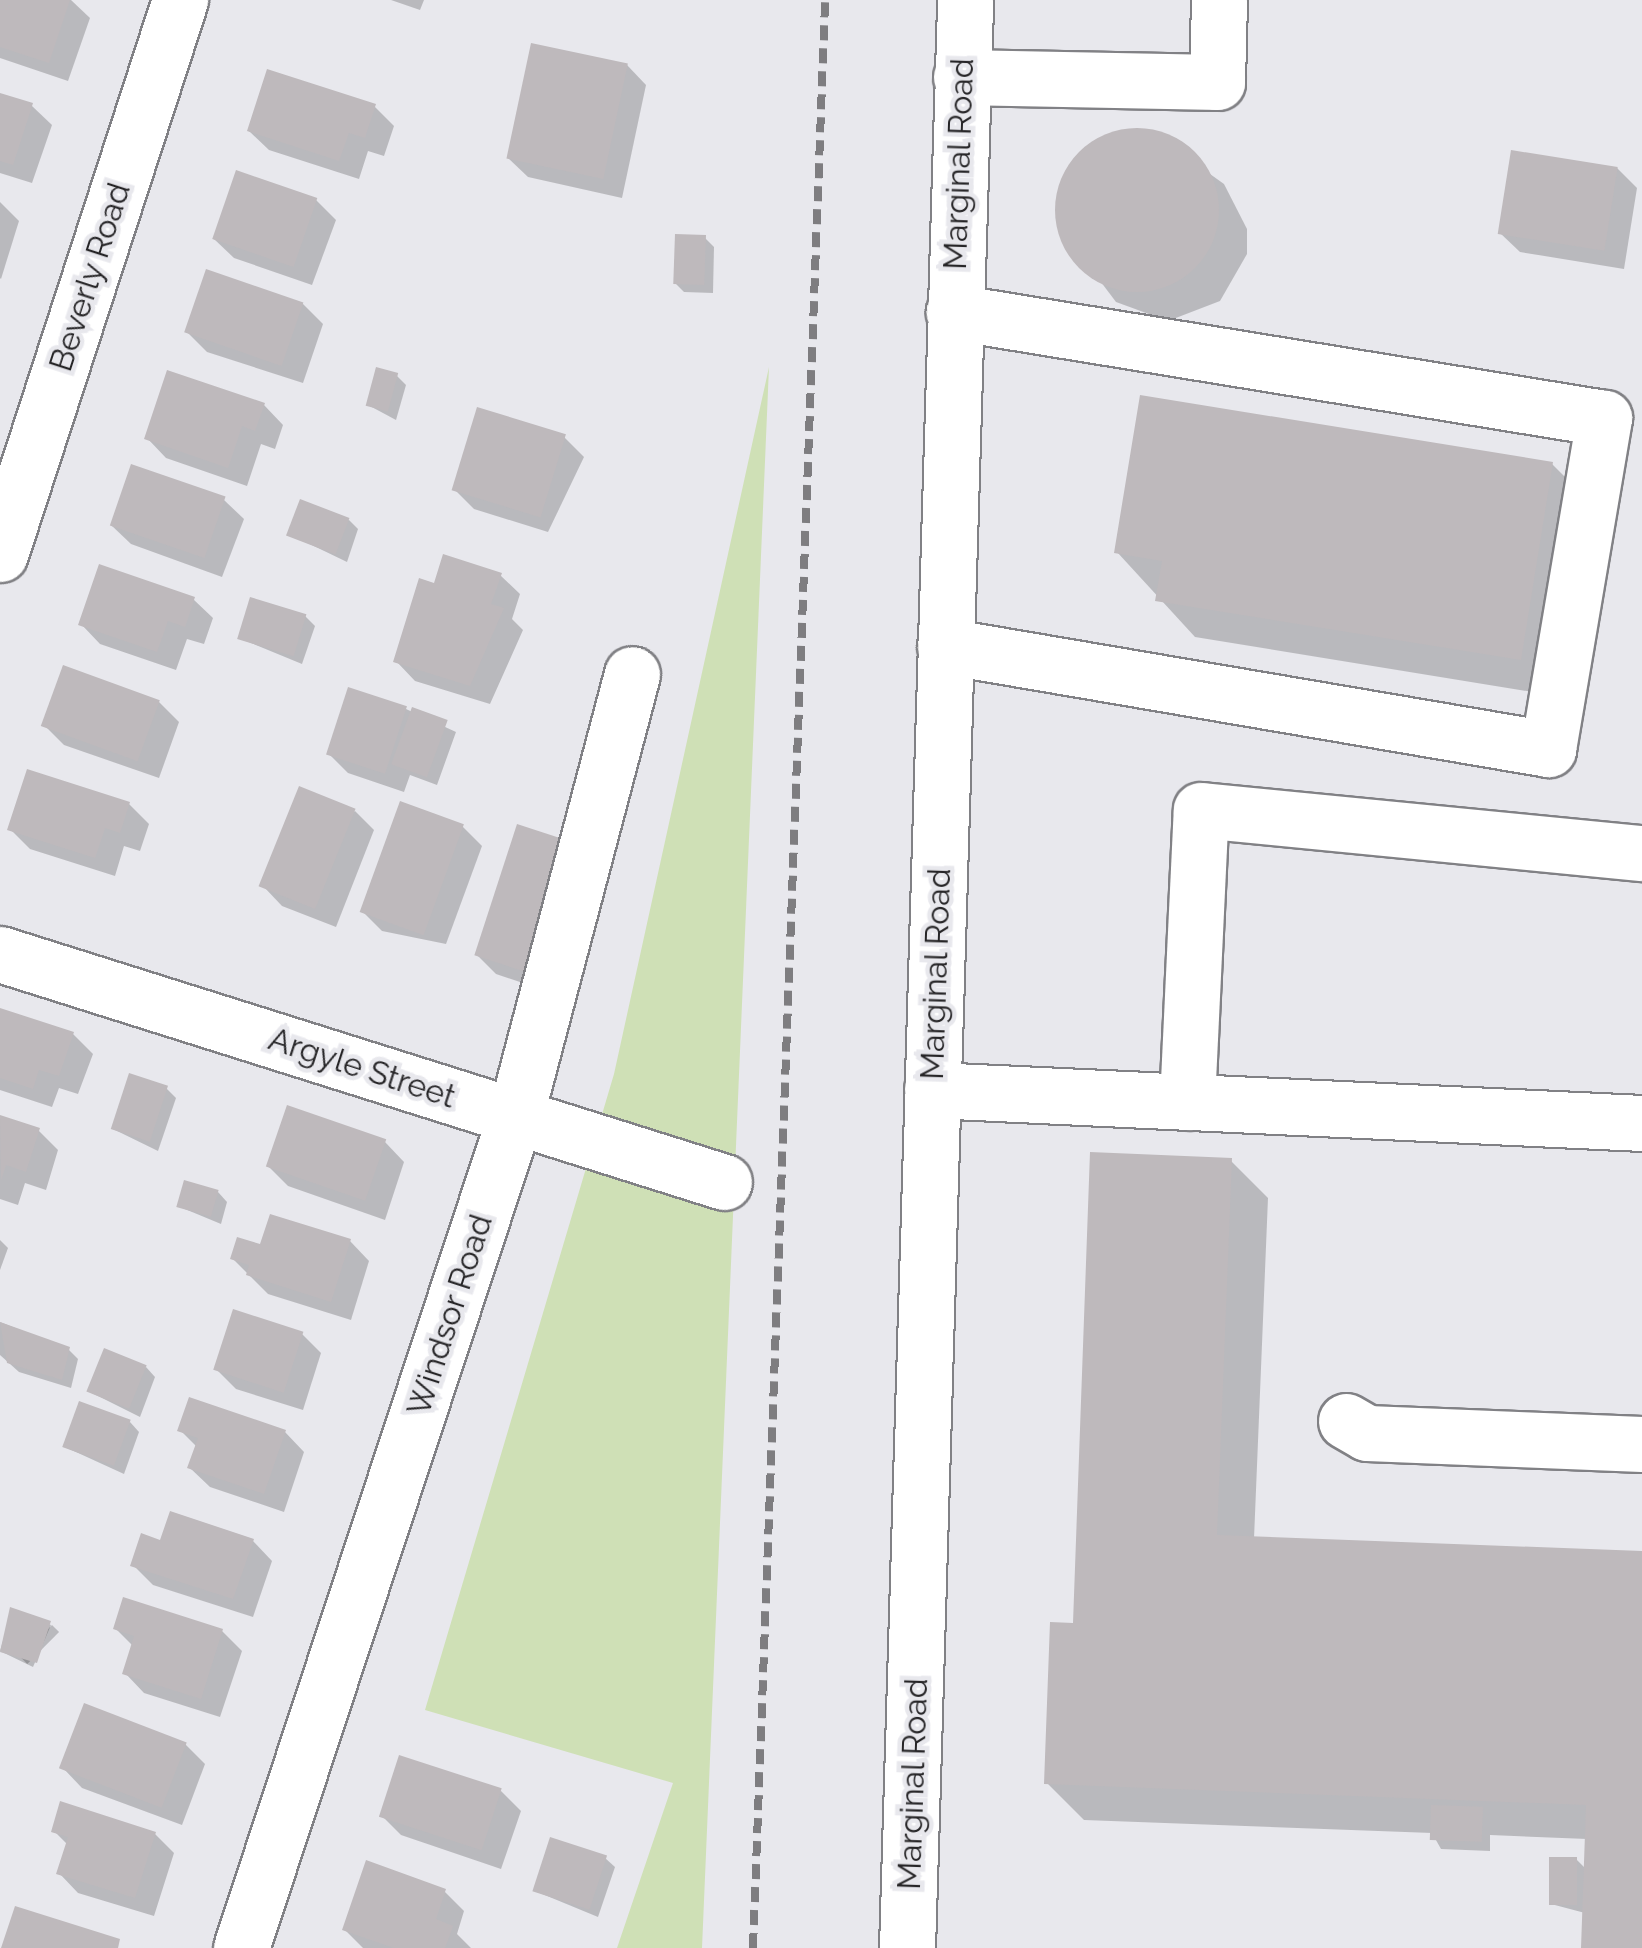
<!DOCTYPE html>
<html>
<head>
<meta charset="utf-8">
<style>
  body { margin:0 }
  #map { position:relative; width:1642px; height:1948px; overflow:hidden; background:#e8e8ed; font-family:Raleway,sans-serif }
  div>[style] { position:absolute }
  .green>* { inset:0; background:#cfe0b6 }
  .shadow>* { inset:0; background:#0003; transform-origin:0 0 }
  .building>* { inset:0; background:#beb9bc; transform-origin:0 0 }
  .round { border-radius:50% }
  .roads { filter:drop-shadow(2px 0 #818185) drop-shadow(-2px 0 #818185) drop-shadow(0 2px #818185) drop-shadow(0 -2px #818185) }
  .minor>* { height:55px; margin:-27.5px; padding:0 27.5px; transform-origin:27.5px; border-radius:27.5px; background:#fff }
  .rail>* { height:8px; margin-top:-4px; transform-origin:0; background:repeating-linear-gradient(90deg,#7e7d80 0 15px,transparent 0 23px) }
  span { translate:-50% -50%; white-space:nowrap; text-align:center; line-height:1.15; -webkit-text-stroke:9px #e8e8ed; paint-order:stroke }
  .street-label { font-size:32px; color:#262527 }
</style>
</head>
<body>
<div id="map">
  <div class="green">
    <div style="clip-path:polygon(769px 367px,702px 1948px,617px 1948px,673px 1783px,425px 1710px,614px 1074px)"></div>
  </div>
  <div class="shadow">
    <div style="clip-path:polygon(0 0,71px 0,90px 18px,68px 81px,0 58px)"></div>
    <div style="clip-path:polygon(391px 0,424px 0,420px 10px)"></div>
    <div style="clip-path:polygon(627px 65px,646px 85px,622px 198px,528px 177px,508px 158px)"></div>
    <div style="clip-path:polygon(0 95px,32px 106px,52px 125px,32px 183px,0 173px)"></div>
    <div style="clip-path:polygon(375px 107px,394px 126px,384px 156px,368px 151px,359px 179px,269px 150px,249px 131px)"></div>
    <div style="clip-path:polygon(1150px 131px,1224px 184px,1247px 229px,1247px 254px,1220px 301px,1168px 321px,1116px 302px,1058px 225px,1058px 198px,1080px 153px,1101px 139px)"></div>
    <div style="clip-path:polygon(1617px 168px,1637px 188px,1624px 269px,1520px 252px,1500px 233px)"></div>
    <div style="clip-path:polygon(316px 200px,336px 220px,312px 285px,234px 258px,214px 239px)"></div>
    <div style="clip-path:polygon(0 202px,19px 221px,1px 279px,0 278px)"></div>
    <div style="clip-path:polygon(705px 238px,714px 247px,713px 293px,684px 292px,675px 283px)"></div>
    <div style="clip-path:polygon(303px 304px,323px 324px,303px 383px,207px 352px,187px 332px)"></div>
    <div style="clip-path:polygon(396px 375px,406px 385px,396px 420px,368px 405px)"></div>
    <div style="clip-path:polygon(264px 405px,283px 425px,275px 449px,261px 444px,247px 486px,166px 458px,147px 438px)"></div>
    <div style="clip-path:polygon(564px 437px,584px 457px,548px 532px,474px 509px,454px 489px)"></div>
    <div style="clip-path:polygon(1552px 464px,1589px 501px,1557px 696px,1195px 637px,1117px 552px)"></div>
    <div style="clip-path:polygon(133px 467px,224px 500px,244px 519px,222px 577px,131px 544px,111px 525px)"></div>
    <div style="clip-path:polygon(349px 520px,358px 529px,347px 562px,289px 534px)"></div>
    <div style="clip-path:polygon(500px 575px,520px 594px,512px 619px,523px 630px,490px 704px,415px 681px,396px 661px,436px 586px)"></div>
    <div style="clip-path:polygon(193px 599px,213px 618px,204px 644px,187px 639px,176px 670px,100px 644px,81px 624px)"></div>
    <div style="clip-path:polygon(305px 616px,315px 626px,302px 664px,239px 638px)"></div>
    <div style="clip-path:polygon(159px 702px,179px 722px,159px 778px,64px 745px,44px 725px)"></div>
    <div style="clip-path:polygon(406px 709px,456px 732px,437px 785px,410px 775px,404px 792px,348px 773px,328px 753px)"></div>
    <div style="clip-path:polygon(129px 804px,149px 824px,140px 851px,124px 846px,115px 876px,30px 849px,10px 829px)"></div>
    <div style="clip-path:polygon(355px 811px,374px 830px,336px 927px,282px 906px,263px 886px)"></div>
    <div style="clip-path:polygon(462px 826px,482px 846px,446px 944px,382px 931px,362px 911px)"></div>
    <div style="clip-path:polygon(578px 847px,556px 994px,496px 974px,476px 954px)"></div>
    <div style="clip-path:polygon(0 1010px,73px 1034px,93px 1054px,78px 1094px,59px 1088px,52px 1107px,0 1090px)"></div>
    <div style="clip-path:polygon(166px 1088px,176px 1098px,158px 1151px,113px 1129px)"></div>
    <div style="clip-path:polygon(0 1118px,39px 1131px,58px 1150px,46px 1190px,25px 1183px,18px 1205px,0 1199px)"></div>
    <div style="clip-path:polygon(385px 1142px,404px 1162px,385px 1220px,288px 1186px,268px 1166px)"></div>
    <div style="clip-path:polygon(1231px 1161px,1268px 1198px,1254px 1539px,1642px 1554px,1642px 1948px,1583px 1948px,1585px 1913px,1551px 1904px,1576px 1859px,1586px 1869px,1587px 1839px,1490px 1835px,1490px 1851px,1441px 1849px,1432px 1833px,1084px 1820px,1047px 1783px,1075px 1625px)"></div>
    <div style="clip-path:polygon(218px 1192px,227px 1202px,221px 1224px,180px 1207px)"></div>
    <div style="clip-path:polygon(0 1240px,8px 1248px,0 1270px)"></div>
    <div style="clip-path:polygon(350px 1241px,369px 1261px,351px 1320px,268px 1294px,233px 1259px,262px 1247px)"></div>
    <div style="clip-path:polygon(0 1322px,68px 1349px,78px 1359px,71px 1388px,19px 1372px,0 1355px)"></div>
    <div style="clip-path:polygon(302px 1334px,321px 1353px,303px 1410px,236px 1389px,217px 1370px)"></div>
    <div style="clip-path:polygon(146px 1367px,155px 1377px,140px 1417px,90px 1392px)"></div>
    <div style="clip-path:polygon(130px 1422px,139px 1432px,124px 1474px,65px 1447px)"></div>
    <div style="clip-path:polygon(180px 1430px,285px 1432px,304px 1452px,284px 1512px,210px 1487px,190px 1468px,197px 1447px)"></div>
    <div style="clip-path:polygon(253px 1541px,272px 1561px,253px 1617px,153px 1585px,133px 1565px)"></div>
    <div style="clip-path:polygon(12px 1610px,51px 1625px,33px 1667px,0 1651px)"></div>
    <div style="left:52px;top:1625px;width:10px;height:45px;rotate:45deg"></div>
    <div style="clip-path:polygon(116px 1629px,222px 1631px,242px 1651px,220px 1717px,144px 1693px,125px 1673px,133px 1646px)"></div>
    <div style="clip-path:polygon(185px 1744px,205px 1764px,182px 1825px,82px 1788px,63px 1768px)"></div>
    <div style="clip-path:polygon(501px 1791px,521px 1811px,501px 1869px,401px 1835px,381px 1815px)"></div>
    <div style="clip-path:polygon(54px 1831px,155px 1834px,174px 1853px,154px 1916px,78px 1893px,59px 1873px,68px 1845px)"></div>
    <div style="clip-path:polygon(605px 1858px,615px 1867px,598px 1917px,535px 1891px)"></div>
    <div style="clip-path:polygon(445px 1892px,464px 1911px,457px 1934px,471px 1948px,363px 1948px,344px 1929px)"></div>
  </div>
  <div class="building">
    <div style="clip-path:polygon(0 0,70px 0,49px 63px,0 47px)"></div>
    <div style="left:531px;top:43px;width:99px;height:118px;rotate:12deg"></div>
    <div style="clip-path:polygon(267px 69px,376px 104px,365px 138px,349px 133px,339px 161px,247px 131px)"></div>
    <div style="clip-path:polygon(0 93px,33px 103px,13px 165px,0 161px)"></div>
    <div class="round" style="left:1055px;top:128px;width:164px;height:164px"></div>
    <div style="left:1511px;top:150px;width:108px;height:85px;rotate:9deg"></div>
    <div style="left:236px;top:170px;width:86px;height:73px;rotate:19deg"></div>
    <div style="left:675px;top:234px;width:31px;height:50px;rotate:2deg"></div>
    <div style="left:206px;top:269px;width:103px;height:67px;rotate:19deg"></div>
    <div style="left:376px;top:367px;width:23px;height:40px;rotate:15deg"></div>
    <div style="clip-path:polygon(167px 370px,265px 403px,255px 431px,242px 426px,228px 468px,144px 439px)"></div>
    <div style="clip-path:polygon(1140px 395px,1553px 462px,1521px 660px,1155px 601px,1162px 561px,1114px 553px)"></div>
    <div style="left:477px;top:407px;width:93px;height:87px;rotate:17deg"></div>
    <div style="left:131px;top:464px;width:100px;height:65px;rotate:19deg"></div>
    <div style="left:300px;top:499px;width:53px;height:39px;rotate:21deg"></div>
    <div style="clip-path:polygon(443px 554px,502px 573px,491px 604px,504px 608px,470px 686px,393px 662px,419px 578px,434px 583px)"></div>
    <div style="clip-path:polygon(99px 564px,195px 597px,185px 627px,168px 621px,157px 652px,78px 625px)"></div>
    <div style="left:250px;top:597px;width:59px;height:44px;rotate:17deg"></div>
    <div style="left:63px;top:665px;width:103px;height:65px;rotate:20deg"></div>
    <div style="left:348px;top:687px;width:62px;height:71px;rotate:18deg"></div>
    <div style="left:412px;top:707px;width:38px;height:61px;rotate:20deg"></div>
    <div style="clip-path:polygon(27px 769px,130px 802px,120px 833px,105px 828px,95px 858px,7px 830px)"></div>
    <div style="left:299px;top:786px;width:61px;height:108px;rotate:22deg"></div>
    <div style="left:400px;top:801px;width:68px;height:118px;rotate:20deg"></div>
    <div style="left:517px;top:824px;width:66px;height:138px;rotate:18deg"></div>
    <div style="clip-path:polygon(0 1008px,74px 1032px,59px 1076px,39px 1070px,33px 1089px,0 1078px)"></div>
    <div style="left:129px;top:1073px;width:41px;height:59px;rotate:18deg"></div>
    <div style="left:287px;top:1105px;width:105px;height:65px;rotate:19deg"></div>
    <div style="clip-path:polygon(0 1115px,40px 1128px,26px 1172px,6px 1165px,1px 1180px)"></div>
    <div style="clip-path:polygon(1090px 1152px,1232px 1158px,1217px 1535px,1642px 1551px,1642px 1948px,1581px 1948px,1586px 1805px,1044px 1784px,1050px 1622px,1073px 1623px)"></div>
    <div style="left:184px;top:1180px;width:36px;height:28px;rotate:16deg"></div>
    <div style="clip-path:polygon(270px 1214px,351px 1239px,331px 1302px,246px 1275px,249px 1265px,230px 1259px,237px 1237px,260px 1244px)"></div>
    <div style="left:233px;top:1309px;width:74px;height:64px;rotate:18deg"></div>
    <div style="clip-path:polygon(0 1322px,70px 1347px,62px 1380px,7px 1363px)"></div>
    <div style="left:104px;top:1348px;width:46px;height:47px;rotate:22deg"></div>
    <div style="clip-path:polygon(189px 1397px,286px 1430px,264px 1494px,187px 1468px,198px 1438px,177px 1431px)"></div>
    <div style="left:79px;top:1401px;width:55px;height:49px;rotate:20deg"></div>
    <div style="clip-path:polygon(170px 1511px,254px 1539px,233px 1599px,130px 1566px,141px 1533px,160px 1540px)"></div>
    <div style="clip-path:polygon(123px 1597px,223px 1629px,201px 1699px,122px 1674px,134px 1636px,113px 1629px)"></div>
    <div style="clip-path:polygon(10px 1607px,51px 1621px,37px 1663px,0 1652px)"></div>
    <div style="left:84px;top:1703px;width:110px;height:70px;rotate:21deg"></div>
    <div style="left:399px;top:1755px;width:108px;height:65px;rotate:18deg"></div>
    <div style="clip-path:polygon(60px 1801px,156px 1832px,135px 1898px,56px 1874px,68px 1837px,51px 1832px)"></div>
    <div style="left:1431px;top:1805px;width:52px;height:35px;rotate:2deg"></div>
    <div style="left:550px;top:1837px;width:60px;height:57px;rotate:18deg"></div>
    <div style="left:1549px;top:1857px;width:28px;height:48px"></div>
    <div style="clip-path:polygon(366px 1860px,446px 1889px,436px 1919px,453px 1926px,445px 1948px,394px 1948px,342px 1930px)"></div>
    <div style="clip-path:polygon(15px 1906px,120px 1939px,118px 1948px,1px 1948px)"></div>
  </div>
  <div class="roads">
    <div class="minor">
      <div style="left:961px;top:77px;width:256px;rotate:1.1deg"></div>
      <div style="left:1217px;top:82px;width:82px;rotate:-88.6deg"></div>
      <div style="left:0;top:554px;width:583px;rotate:-72deg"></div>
      <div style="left:945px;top:646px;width:612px;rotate:9.69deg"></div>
      <div style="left:1548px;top:749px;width:336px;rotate:-80.4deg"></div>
      <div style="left:1604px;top:418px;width:659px;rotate:-170.74deg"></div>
      <div style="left:0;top:954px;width:759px;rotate:17.48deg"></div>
      <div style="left:932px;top:1090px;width:711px;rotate:2.66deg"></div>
      <div style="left:1187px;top:1102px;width:292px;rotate:-87.3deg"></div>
      <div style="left:1201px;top:810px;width:443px;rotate:5.6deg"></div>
      <div style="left:1346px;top:1421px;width:24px;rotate:30deg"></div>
      <div style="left:1367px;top:1433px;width:275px;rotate:2.3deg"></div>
      <div style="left:241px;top:1948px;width:875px;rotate:-71.75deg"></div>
      <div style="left:515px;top:1117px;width:458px;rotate:-75.2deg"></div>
      <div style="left:907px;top:1948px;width:1949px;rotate:-88.29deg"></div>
    </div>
  </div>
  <div class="rail">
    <div style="left:753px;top:1948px;width:1949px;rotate:-87.88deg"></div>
  </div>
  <div class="street-label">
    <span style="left:959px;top:164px;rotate:-88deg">Marginal Road</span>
    <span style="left:90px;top:277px;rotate:-72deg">Beverly Road</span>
    <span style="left:936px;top:974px;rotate:-88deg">Marginal Road</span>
    <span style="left:362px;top:1068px;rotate:18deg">Argyle Street</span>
    <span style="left:450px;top:1315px;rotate:-72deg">Windsor Road</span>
    <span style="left:913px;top:1784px;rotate:-88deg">Marginal Road</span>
  </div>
</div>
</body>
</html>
